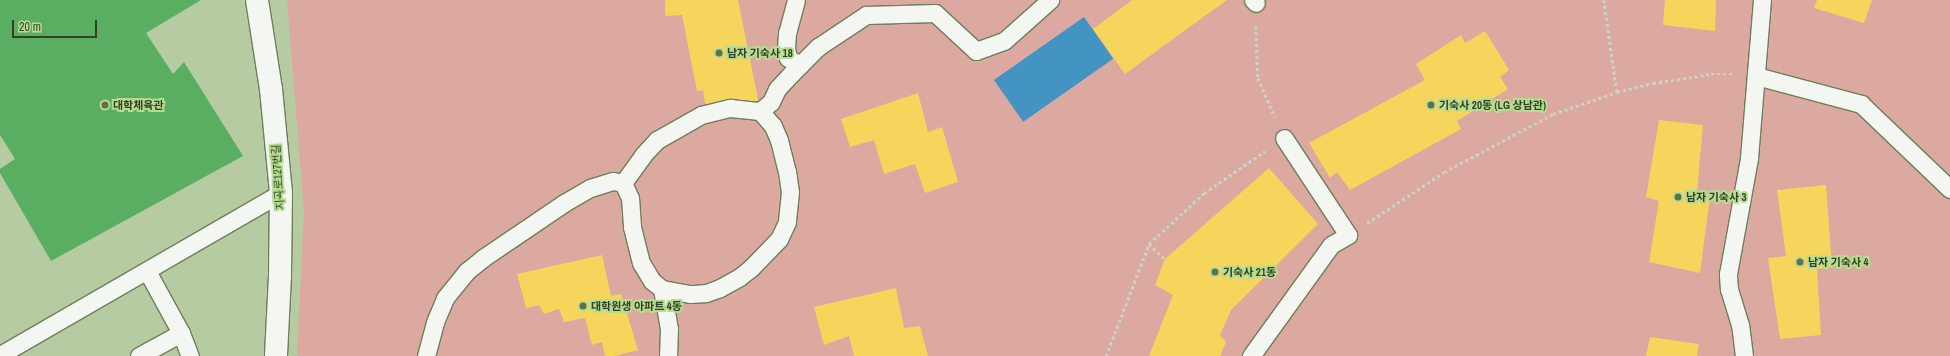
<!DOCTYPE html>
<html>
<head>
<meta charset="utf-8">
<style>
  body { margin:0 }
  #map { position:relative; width:1950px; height:356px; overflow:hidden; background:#b7cba3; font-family:"Archivo Narrow","Noto Sans KR",sans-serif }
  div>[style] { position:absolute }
  .green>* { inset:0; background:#dba9a0 }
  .homes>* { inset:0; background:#f6d55c }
  .schools>* { inset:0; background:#4393c3; transform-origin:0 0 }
  .public>* { inset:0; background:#5aae61 }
  .path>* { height:2.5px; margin-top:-1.25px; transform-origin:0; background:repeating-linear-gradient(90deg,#ccd3c6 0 3px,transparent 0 6px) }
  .roads { filter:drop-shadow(1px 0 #6e7d5c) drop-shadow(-1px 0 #6e7d5c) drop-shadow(0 1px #6e7d5c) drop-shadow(0 -1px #6e7d5c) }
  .lane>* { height:17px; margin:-8.5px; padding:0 8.5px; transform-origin:8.5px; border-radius:8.5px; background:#f4f7f1 }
  .street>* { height:22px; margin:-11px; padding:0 11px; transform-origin:11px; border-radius:11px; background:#f4f7f1 }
  .dots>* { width:11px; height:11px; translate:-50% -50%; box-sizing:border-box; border:2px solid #b6dc92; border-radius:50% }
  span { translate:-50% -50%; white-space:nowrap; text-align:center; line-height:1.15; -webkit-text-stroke:4px #b6dc92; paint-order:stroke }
  .poi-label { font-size:11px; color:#324123; font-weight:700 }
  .left { translate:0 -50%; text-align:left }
  .street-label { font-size:11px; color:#324123 }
  .scale { position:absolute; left:12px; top:20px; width:85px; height:18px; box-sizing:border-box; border:2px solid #324123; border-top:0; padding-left:5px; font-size:12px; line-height:14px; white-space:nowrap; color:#324123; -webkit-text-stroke:3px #b6dc92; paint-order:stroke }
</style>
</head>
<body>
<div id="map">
  <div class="green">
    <div style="clip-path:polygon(287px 0,1950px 0,1950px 356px,297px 356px,304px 212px)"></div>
  </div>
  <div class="homes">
    <div style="clip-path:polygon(665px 0,738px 0,759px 104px,706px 109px,703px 90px,697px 91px,682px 15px,665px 16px)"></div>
    <div style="clip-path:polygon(1132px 0,1227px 0,1125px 74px,1093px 29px)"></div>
    <div style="clip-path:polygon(1665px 0,1716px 0,1715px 31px,1663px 25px)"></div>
    <div style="clip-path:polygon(1817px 0,1872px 0,1864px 23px,1814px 8px)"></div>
    <div style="clip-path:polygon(1485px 31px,1509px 70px,1500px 77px,1508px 89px,1457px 121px,1461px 129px,1350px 190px,1337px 172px,1330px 178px,1309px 143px,1425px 80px,1416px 64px,1461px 35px,1465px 43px)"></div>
    <div style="clip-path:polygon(918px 93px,928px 132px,942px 127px,958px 182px,925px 193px,915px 164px,884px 174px,874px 140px,850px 147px,841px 119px)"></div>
    <div style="clip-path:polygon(1659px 120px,1703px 125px,1697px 192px,1710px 197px,1700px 273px,1649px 262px,1659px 201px,1646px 197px)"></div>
    <div style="clip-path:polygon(1269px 168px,1318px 224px,1231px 310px,1220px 335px,1226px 342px,1220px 356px,1149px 356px,1173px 295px,1155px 285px,1165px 259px)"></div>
    <div style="clip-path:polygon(1826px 185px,1832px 267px,1817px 269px,1821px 335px,1780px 339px,1768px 258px,1786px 256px,1777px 190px)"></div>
    <div style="clip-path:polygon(602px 255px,611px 296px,621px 294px,638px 350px,614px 356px,605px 356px,602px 342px,592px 345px,585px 318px,564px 322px,559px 309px,544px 314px,539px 305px,526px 308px,517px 274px)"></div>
    <div style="clip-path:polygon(896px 288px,904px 328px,920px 326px,928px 356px,854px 356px,849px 336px,824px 345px,814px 307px)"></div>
    <div style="clip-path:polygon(1650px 337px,1699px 344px,1697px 356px,1646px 356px)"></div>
  </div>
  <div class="schools">
    <div style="left:1084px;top:17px;width:51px;height:110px;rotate:55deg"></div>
  </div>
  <div class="public">
    <div style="clip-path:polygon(0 0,201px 0,146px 33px,173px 74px,184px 62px,243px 156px,51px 261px,0 173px,0 169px,15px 159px,0 135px)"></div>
  </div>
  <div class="path">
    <div style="left:1604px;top:0;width:93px;rotate:82deg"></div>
    <div style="left:1256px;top:26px;width:52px;rotate:87.8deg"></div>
    <div style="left:1258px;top:78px;width:43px;rotate:66.4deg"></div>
    <div style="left:1367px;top:223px;width:92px;rotate:-33.5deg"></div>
    <div style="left:1444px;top:172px;width:123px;rotate:-28deg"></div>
    <div style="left:1553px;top:114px;width:68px;rotate:-19deg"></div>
    <div style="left:1617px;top:92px;width:37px;rotate:-14deg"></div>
    <div style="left:1653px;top:83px;width:59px;rotate:-8.8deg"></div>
    <div style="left:1711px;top:74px;width:21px"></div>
    <div style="left:1149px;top:244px;width:22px;rotate:43deg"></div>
    <div style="left:1106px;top:356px;width:120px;rotate:-69deg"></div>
    <div style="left:1149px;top:244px;width:75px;rotate:-42.8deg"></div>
    <div style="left:1204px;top:193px;width:74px;rotate:-34.5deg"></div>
  </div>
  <div class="roads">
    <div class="lane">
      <div style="left:796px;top:0;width:34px;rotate:105deg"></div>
      <div style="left:787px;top:33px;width:15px;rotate:94deg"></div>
      <div style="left:786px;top:48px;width:10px;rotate:79deg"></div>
      <div style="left:788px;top:58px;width:14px;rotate:30deg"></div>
      <div style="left:1253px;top:0;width:4px;rotate:45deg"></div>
      <div style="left:1756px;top:76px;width:109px;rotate:14.9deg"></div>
      <div style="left:1861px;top:104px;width:123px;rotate:43.7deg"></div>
      <div style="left:760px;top:111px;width:20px;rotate:49deg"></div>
      <div style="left:773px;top:126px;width:15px;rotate:67deg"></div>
      <div style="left:779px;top:140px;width:32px;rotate:76deg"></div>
      <div style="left:787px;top:171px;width:21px;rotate:82deg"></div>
      <div style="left:790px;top:192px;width:30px;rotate:96deg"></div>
      <div style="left:787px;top:222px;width:19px;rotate:115deg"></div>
      <div style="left:779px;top:239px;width:40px;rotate:134deg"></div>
      <div style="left:751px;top:268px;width:16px;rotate:142deg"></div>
      <div style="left:738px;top:278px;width:21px;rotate:151deg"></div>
      <div style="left:720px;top:288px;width:15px;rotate:160deg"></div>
      <div style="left:706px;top:293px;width:16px;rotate:176deg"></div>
      <div style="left:690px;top:294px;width:28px;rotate:-170deg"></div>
      <div style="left:662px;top:289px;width:13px;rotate:-141deg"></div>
      <div style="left:652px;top:281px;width:21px;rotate:-121deg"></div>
      <div style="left:641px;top:263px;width:38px;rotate:-104deg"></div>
      <div style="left:632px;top:226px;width:28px;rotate:-94deg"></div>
      <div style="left:630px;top:198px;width:17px;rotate:-115deg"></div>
      <div style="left:623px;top:183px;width:34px;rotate:-54deg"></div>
      <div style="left:643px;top:155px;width:21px;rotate:-47deg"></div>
      <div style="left:657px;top:140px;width:51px;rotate:-29.6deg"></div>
      <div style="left:701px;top:115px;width:30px;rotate:-14deg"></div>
      <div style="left:730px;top:108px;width:30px;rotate:6deg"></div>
      <div style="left:760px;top:111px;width:14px;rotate:-39deg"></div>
      <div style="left:771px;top:102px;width:14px;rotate:-65deg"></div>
      <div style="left:777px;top:89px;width:22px;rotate:-47deg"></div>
      <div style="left:792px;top:73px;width:37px;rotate:-45deg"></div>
      <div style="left:818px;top:47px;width:58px;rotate:-33.7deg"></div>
      <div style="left:866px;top:15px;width:69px;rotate:-1.7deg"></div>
      <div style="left:935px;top:13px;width:56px;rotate:42.8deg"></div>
      <div style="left:976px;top:51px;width:30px;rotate:-20deg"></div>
      <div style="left:1004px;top:41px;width:62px;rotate:-41.7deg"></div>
      <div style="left:662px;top:289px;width:41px;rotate:80.1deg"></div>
      <div style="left:669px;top:329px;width:27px;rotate:92deg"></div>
      <div style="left:181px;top:333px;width:25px;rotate:69deg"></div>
      <div style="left:0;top:355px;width:324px;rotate:-30deg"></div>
      <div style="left:139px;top:356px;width:48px;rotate:-28.7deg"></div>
      <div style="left:181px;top:333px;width:71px;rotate:-118.7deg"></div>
      <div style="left:426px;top:356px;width:35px;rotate:-75deg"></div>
      <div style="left:435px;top:322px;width:26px;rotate:-67deg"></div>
      <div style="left:445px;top:298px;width:35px;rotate:-51deg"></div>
      <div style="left:467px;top:271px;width:21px;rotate:-39deg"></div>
      <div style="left:483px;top:258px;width:98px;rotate:-34.2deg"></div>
      <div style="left:564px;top:203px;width:30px;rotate:-30deg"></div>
      <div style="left:590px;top:188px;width:24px;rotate:-17deg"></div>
      <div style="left:613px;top:181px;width:10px;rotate:11deg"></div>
      <div style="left:1251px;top:356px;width:137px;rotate:-54.2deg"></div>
      <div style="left:1331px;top:245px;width:20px;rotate:-30deg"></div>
      <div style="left:1348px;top:235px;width:116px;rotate:-123.4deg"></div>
      <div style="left:1744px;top:356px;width:31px;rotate:-97deg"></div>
      <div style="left:1740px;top:325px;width:37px;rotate:-107deg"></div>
      <div style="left:1729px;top:290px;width:16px;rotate:-94deg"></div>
      <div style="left:1728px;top:274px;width:118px;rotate:-79.7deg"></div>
      <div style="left:1749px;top:158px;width:159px;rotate:-85.3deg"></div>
    </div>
    <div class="street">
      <div style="left:257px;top:0;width:90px;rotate:81.1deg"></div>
      <div style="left:271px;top:89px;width:104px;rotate:84.5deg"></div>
      <div style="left:281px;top:193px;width:83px;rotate:90.7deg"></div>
      <div style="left:280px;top:276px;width:80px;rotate:92.9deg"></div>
    </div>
  </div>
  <div class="dots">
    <div style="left:719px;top:53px;background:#617150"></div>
    <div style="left:105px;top:105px;background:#617150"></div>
    <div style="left:1431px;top:105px;background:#617150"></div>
    <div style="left:1678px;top:197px;background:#617150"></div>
    <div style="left:1800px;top:262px;background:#617150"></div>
    <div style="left:1215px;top:272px;background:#617150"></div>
    <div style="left:583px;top:306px;background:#617150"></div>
  </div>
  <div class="poi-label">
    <span class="left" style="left:727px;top:53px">남자 기숙사 18</span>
    <span class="left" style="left:113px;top:105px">대학체육관</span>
    <span class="left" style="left:1439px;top:105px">기숙사 20동 (LG 상남관)</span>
    <span class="left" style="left:1686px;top:197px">남자 기숙사 3</span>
    <span class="left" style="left:1808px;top:262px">남자 기숙사 4</span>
    <span class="left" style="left:1223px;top:272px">기숙사 21동</span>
    <span class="left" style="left:591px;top:306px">대학원생 아파트 4동</span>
  </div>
  <div class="street-label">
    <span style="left:278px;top:177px;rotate:-94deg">지곡로127번길</span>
  </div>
  <div class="scale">20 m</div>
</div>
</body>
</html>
